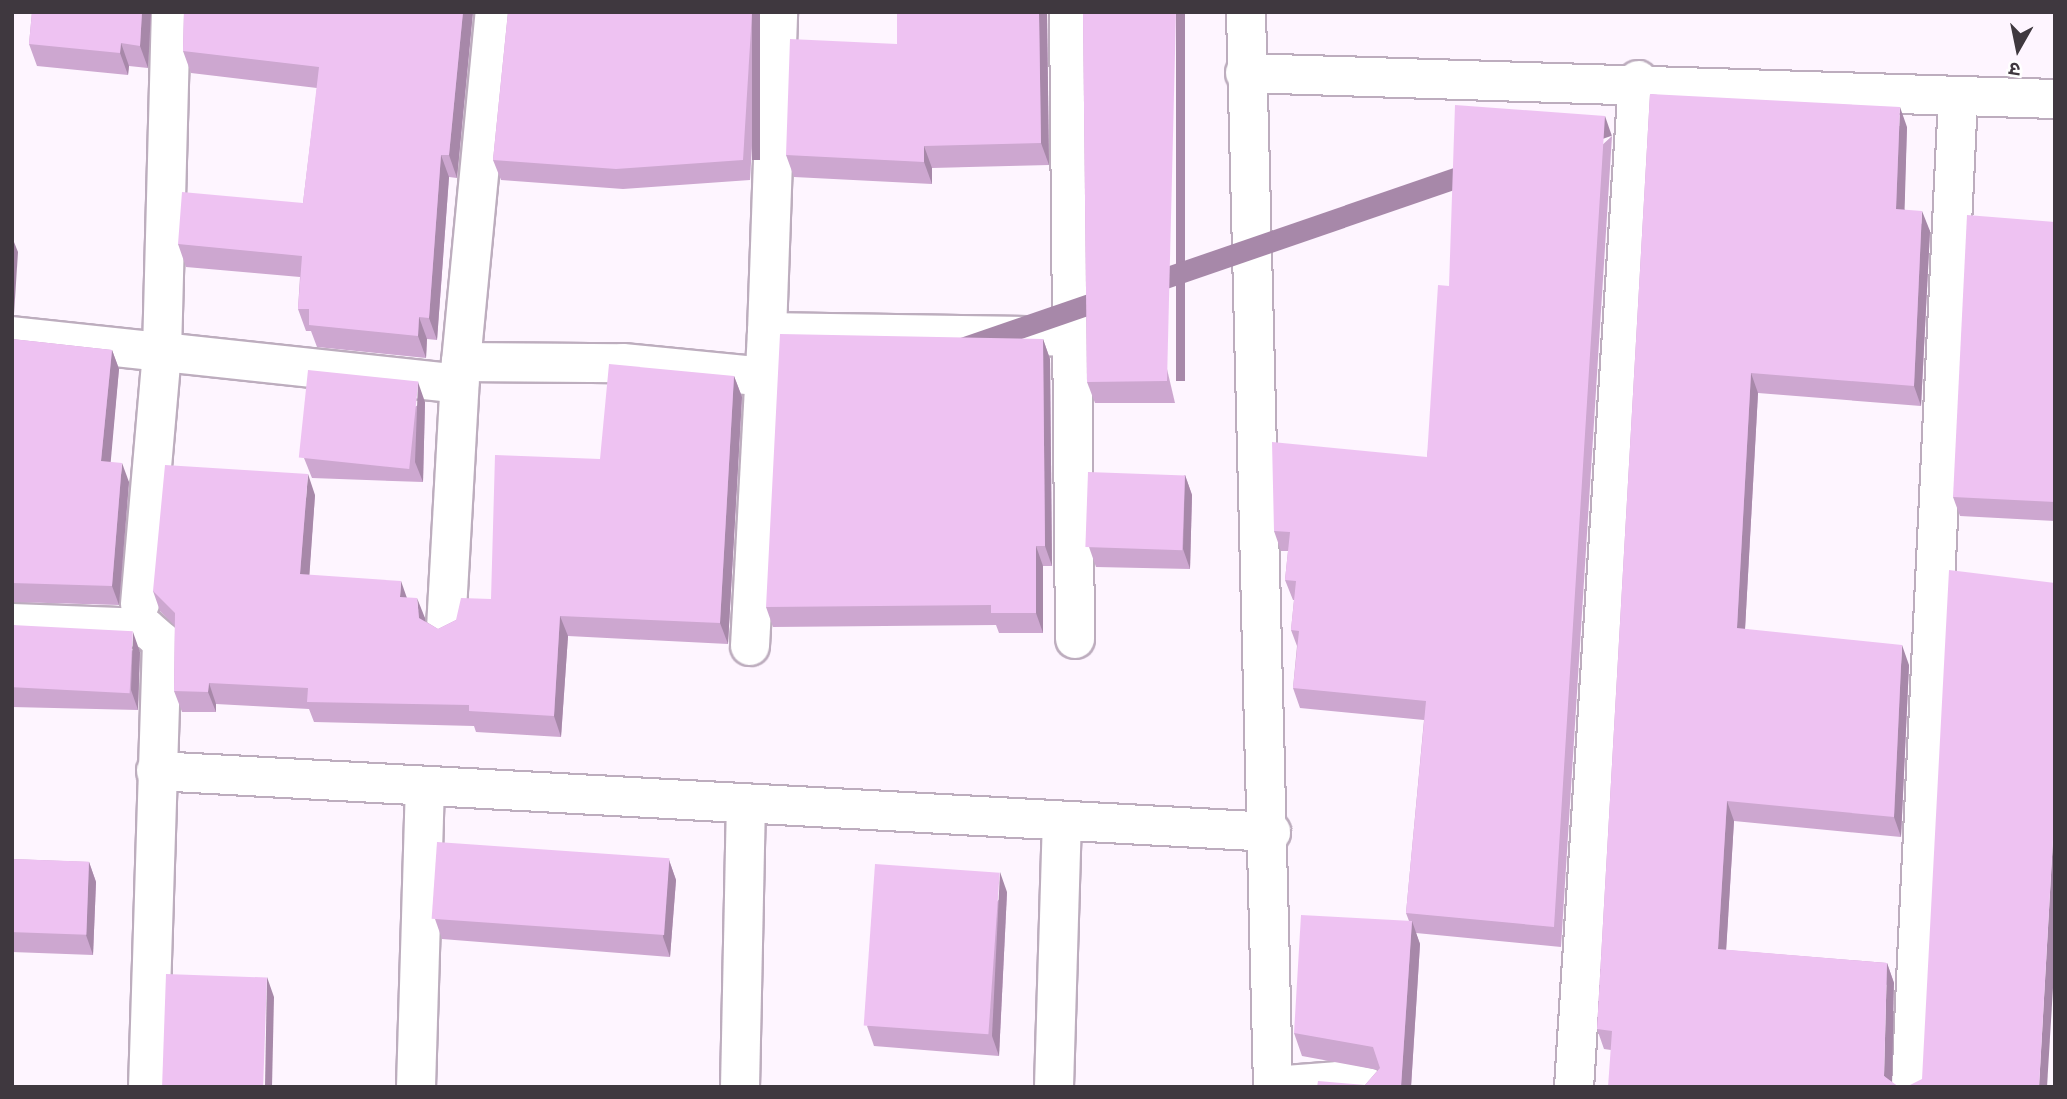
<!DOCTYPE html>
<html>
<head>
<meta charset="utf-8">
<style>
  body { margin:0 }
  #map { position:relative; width:2067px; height:1099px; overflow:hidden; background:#fef5ff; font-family:Lora,"Noto Sans Devanagari",serif }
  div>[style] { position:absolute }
  .roads { filter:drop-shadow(2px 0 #bdadbe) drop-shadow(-2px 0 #bdadbe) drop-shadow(0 2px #bdadbe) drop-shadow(0 -2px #bdadbe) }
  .street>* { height:38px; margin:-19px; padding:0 19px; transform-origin:19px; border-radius:19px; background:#fff }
  .secondary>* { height:38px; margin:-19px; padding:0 19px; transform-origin:19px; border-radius:19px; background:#fff }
  .wall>* { inset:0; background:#cda7d0 }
  .shaded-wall>* { inset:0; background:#a788a9; transform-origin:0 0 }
  .building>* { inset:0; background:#eec2f2; transform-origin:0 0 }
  span { translate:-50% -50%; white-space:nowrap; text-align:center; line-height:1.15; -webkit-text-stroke:5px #fff; paint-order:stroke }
  .frame { position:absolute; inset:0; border:14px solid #3f383f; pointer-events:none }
  .north { position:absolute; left:1983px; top:14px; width:70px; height:70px; -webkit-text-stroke:5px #fff; paint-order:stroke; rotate:189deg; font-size:19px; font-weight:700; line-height:28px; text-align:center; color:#3f383f }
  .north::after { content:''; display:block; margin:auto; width:24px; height:32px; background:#3f383f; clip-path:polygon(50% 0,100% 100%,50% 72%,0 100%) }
</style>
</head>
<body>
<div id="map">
  <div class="roads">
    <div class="street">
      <div style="left:1069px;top:12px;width:627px;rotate:89.45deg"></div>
      <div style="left:1245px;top:73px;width:810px;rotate:1.84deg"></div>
      <div style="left:767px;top:332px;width:320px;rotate:-88deg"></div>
      <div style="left:12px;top:336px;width:151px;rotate:6.1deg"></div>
      <div style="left:162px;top:352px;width:340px;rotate:-88.5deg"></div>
      <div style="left:461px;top:362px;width:352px;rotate:-84.5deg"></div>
      <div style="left:140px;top:604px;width:253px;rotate:-85deg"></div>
      <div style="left:162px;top:352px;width:299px;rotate:6.1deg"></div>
      <div style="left:12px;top:623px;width:134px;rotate:2.1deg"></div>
      <div style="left:146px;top:628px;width:21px;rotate:41deg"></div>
      <div style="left:162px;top:642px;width:445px;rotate:91.8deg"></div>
      <div style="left:446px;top:628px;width:266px;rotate:-86.8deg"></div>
      <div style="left:461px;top:362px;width:162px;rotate:0.4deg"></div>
      <div style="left:623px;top:363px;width:143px;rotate:5.6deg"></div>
      <div style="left:750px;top:646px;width:314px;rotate:-86.9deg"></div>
      <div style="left:767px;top:332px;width:306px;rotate:0.9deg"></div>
      <div style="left:156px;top:771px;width:1117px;rotate:3.13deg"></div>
      <div style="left:1273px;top:1086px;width:66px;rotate:-4.3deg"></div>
      <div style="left:1339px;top:1081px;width:29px;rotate:12deg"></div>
      <div style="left:416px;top:1087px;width:301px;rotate:-88.3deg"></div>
      <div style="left:740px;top:1087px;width:284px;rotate:-88.8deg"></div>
      <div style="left:1054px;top:1087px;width:266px;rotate:-88.3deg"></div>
      <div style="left:1574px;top:1087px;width:1009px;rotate:-86.36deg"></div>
      <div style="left:1911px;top:1087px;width:990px;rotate:-87.28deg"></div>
    </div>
    <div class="secondary">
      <div style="left:1246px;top:12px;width:1075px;rotate:88.56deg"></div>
    </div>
  </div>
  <div class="wall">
    <div style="clip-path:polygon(32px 12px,151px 12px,148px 68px,129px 66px,128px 75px,37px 66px,29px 44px)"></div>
    <div style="clip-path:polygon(184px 12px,473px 12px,457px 178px,449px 177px,437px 340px,427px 339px,426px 358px,317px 347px,311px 331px,306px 331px,298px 309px,300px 277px,186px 267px,178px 244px,303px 203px,317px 88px,191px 73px,183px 51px)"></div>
    <div style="clip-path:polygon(508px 12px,760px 12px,750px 180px,623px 189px,501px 180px,493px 160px)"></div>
    <div style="clip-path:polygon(1047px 12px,1049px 165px,932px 168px,932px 184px,794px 177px,786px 155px,897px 44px)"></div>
    <div style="clip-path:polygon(1083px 12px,1175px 403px,1095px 403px,1087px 382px)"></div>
    <div style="clip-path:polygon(1650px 94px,1907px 127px,1904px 209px,1930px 231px,1921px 406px,1758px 393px,1745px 629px,1909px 665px,1901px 837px,1734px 821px,1726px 950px,1887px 963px,1894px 983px,1611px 1050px,1604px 1049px,1597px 1029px)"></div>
    <div style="clip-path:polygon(1612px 136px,1561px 947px,1416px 933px,1420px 944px,1411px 1087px,1365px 1085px,1378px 1070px,1302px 1056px,1294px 1033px,1409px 921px,1406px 913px,1424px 720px,1300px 708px,1293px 688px,1297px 646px,1291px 630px,1294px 600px,1293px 600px,1285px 580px,1288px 551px,1281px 551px,1274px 531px,1427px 457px,1449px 286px)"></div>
    <div style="clip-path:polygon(2055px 222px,2055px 521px,1960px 516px,1953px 497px)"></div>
    <div style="clip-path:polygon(12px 339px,112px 350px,119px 369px,110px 462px,129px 482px,119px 605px,12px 602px)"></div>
    <div style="clip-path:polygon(1043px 339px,1050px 359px,1052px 566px,1043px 566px,1043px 633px,999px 633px,996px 625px,773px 627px,766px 607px)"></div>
    <div style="clip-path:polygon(734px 376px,742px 397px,728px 644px,568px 636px,561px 737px,476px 732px,474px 726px,314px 722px,309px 709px,216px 704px,216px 712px,182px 712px,174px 691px,175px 626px,160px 611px,153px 591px,315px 495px,309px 575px,407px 598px,425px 618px,425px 621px,438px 629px,456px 620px,491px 599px,600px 459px)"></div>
    <div style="clip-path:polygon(425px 402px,423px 482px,312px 478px,304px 458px)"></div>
    <div style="clip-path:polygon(1185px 475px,1192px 495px,1190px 569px,1096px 567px,1089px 547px)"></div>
    <div style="clip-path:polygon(12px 625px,140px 652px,138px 710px,12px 707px)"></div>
    <div style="clip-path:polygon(12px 859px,89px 862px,96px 882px,93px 955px,12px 952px)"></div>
    <div style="clip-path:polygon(669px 860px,676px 880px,670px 957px,442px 939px,435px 919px)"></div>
    <div style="clip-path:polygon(1007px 892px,999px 1056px,874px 1046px,867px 1026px)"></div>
  </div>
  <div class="shaded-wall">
    <div style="clip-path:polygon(142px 12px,151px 12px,148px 68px,140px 46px)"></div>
    <div style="clip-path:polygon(463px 12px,473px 12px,457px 178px,449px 155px)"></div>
    <div style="left:752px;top:12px;width:8px;height:148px"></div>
    <div style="clip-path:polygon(1039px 12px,1047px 12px,1049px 165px,1041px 143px)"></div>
    <div style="left:1176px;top:12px;width:9px;height:369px"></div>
    <div style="clip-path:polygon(121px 43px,129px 66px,128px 75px,120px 53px)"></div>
    <div style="clip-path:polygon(1900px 107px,1907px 127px,1904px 229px,1896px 209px)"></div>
    <div style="left:1605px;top:116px;width:21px;height:813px;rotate:71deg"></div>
    <div style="clip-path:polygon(924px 146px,932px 168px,932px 184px,924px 162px)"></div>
    <div style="clip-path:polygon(441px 155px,449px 177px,437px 340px,429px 318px)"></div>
    <div style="clip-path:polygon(1922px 211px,1930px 231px,1921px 406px,1914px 386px)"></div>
    <div style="clip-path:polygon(12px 237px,18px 252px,14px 314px,12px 308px)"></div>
    <div style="clip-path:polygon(419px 317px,427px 339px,426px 358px,418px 336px)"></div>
    <div style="clip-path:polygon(1043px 339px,1050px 359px,1052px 566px,1045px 546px)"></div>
    <div style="clip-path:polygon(112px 350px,119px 369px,109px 481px,101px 461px)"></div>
    <div style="clip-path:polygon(1751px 373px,1758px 393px,1744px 648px,1737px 628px)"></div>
    <div style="clip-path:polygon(734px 376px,742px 397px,728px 644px,720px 623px)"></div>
    <div style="clip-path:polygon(418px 382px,425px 402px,423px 482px,415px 462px)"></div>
    <div style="clip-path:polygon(122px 463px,129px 482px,119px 605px,112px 586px)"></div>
    <div style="clip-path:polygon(308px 474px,315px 495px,308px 595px,300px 574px)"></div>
    <div style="clip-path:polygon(1185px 475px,1192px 495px,1190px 569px,1183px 549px)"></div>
    <div style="clip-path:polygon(1036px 546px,1043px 566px,1043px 633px,1036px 613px)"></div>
    <div style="clip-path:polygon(401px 581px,408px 601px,400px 597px)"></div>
    <div style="clip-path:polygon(417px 598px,425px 618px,427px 638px,419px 618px)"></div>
    <div style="clip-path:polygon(560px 616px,568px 636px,561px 737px,554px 716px)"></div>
    <div style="clip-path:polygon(133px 632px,140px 652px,138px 710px,131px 690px)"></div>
    <div style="clip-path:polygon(1902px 645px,1909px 665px,1901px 837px,1894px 817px)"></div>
    <div style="clip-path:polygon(209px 683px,216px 704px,216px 712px,208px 692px)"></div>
    <div style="clip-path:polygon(1727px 801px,1734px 821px,1725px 969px,1718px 949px)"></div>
    <div style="clip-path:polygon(2055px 804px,2055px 955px,2047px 1087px,2039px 1087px)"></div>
    <div style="clip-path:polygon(669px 860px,676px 880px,670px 957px,663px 937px)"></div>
    <div style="clip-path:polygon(89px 862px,96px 882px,93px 955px,86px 935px)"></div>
    <div style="clip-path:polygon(1000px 872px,1007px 892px,999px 1056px,992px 1036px)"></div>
    <div style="clip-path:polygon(1412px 921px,1420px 944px,1411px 1087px,1401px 1087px)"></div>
    <div style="clip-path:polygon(1887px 963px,1894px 983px,1892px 1087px,1884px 1076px)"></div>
    <div style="clip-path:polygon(267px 977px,274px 997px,272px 1087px,265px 1087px)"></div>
  </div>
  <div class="building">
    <div style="clip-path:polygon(32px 12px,142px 12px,140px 46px,121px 43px,120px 53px,29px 44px)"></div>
    <div style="clip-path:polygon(184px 12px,463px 12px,449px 155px,441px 155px,429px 318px,419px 317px,418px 336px,309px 325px,309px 309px,298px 309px,302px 256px,178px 244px,182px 192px,303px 203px,319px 67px,183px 51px)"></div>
    <div style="clip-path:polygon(508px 12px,752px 12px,743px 160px,616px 169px,493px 160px)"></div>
    <div style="clip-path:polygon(897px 12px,1039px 12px,1041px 143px,924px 146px,924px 162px,786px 155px,790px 39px,897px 44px)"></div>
    <div style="clip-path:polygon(1083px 12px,1176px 12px,1167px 381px,1087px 382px)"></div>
    <div style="clip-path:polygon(1650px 94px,1900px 107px,1896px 209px,1922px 211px,1914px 386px,1751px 373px,1737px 628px,1902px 645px,1894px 817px,1727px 801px,1718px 949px,1887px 963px,1884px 1076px,1899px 1087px,1608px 1087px,1612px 1031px,1597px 1029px)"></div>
    <div style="clip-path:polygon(1455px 105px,1605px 116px,1554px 927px,1406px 913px,1426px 701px,1293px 688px,1299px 631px,1291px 630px,1296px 581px,1285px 580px,1290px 532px,1274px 531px,1272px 442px,1427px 457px,1438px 285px,1449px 286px)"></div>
    <div style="clip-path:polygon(1967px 215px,2055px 222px,2055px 502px,1953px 497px)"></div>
    <div style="clip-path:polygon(780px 334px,1043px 339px,1045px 546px,1036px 546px,1036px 613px,991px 613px,991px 605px,766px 607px)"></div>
    <div style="clip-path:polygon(12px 339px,112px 350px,101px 461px,122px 463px,112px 586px,12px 583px)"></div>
    <div style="clip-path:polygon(609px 364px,734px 376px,720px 623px,560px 616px,554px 716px,469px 711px,469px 705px,307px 702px,308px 688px,209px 683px,208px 692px,174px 691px,175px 613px,153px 591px,165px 465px,308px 474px,300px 574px,401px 581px,400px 597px,417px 598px,419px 618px,438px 629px,456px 620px,461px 598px,491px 599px,495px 455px,600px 459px)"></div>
    <div style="left:308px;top:370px;width:111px;height:88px;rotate:6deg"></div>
    <div style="left:1088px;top:472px;width:97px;height:75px;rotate:2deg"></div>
    <div style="clip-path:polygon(1949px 570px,2055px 583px,2055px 726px,2053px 743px,2055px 743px,2055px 804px,2039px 1087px,1906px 1087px,1922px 1079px)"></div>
    <div style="left:12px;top:625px;width:121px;height:62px;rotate:3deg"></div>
    <div style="left:437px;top:842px;width:233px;height:77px;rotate:4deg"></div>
    <div style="left:12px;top:859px;width:77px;height:73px;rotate:2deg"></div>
    <div style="left:875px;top:864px;width:125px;height:162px;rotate:4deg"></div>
    <div style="clip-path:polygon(1301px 915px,1412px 921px,1401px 1087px,1317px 1087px,1318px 1081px,1365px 1085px,1380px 1068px,1373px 1047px,1294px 1033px)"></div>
    <div style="left:166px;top:974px;width:101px;height:113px;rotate:2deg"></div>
  </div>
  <div class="frame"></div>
  <div class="north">उ</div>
</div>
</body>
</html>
